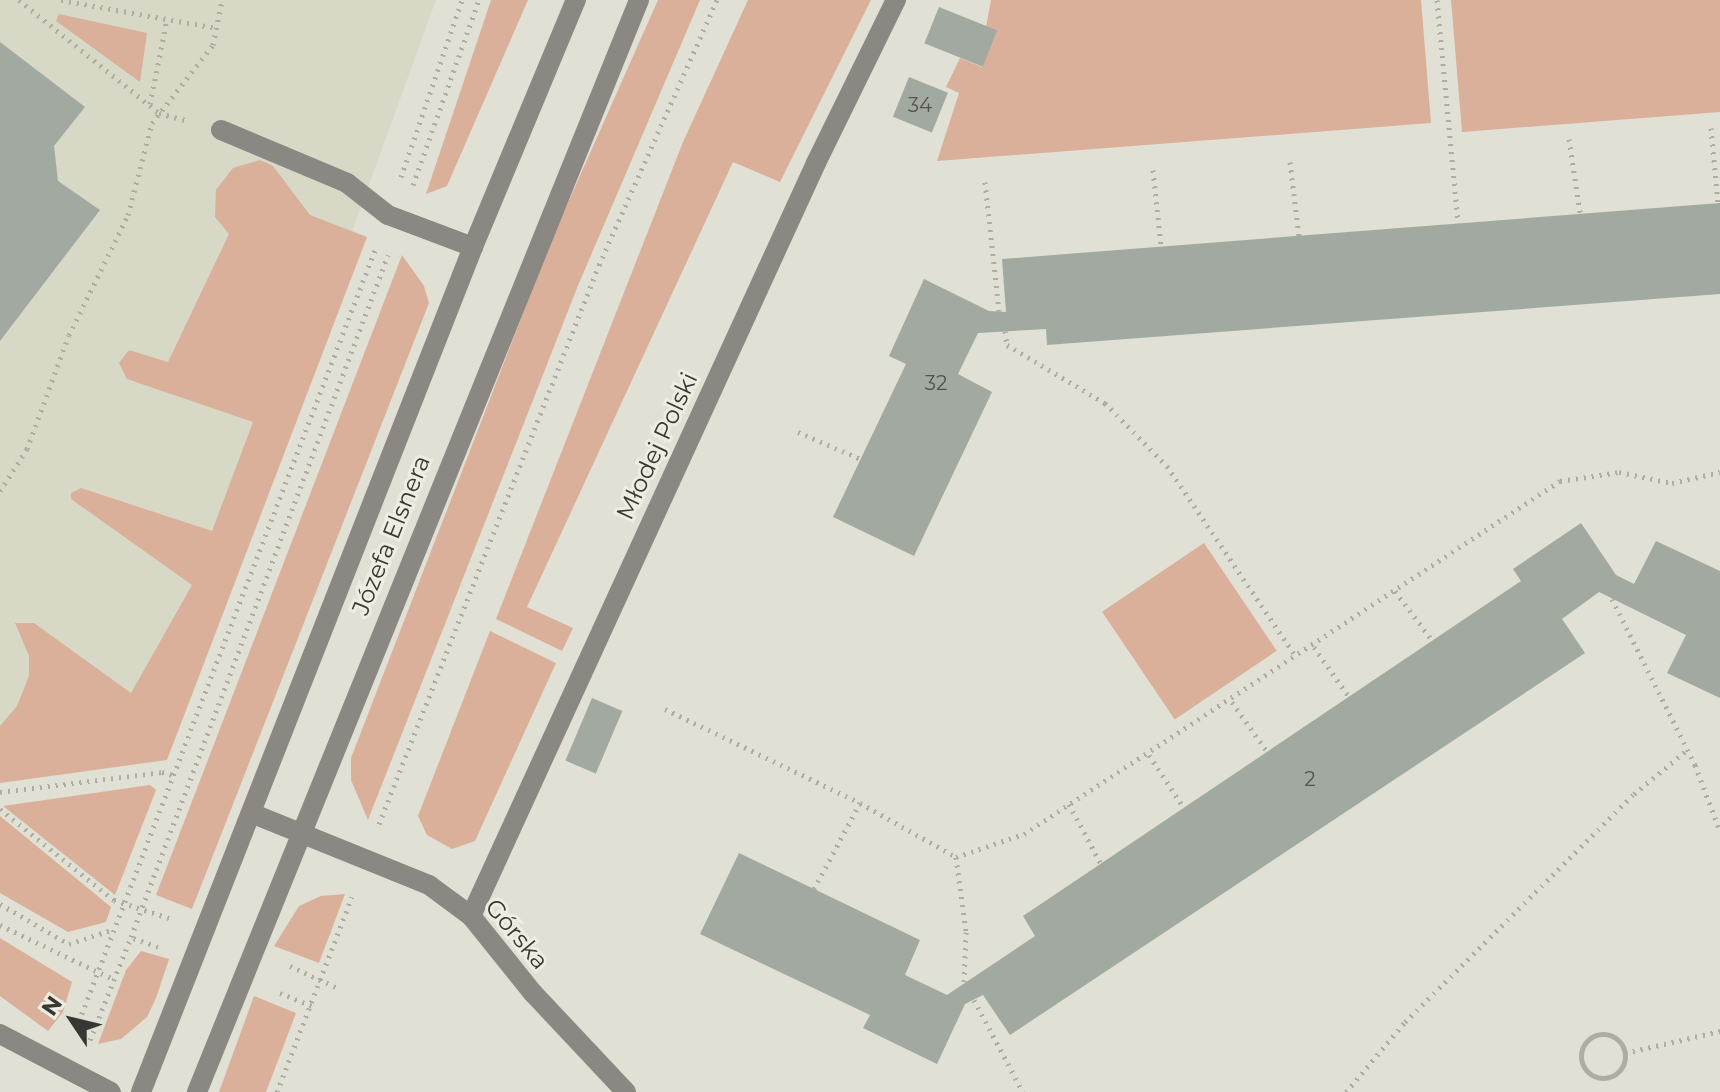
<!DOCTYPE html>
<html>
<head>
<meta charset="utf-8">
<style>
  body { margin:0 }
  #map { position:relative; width:1720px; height:1092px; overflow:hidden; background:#e0e0d5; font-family:Montserrat,sans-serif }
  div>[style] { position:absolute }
  .built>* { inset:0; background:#d7d9c6 }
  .green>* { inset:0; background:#dab09a; transform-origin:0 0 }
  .building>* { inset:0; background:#a2a9a1; transform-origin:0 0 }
  .path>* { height:5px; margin-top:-2.5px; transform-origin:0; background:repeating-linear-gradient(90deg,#adada4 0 2px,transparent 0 8px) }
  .path>.ring { margin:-2.5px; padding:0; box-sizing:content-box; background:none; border:5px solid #adada4; border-radius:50% }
  .minor>* { height:20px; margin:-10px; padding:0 10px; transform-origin:10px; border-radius:10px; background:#8b8884 }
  span { translate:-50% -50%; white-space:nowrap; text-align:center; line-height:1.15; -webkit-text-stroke:6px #edede2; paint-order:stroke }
  .number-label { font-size:20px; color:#52544e }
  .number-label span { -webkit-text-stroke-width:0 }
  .street-label { font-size:24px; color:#373733 }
  .north { position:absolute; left:32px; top:980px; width:80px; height:80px; -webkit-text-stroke:6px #edede2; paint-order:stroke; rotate:305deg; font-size:22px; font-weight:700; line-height:32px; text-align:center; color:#373733 }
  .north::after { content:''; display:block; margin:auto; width:28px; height:36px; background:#373733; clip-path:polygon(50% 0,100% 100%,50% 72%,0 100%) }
</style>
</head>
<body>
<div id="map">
  <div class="built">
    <div style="clip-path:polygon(0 0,436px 0,166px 744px,0 762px)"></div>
  </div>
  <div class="green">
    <div style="clip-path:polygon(491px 0,528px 0,447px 186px,426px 194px)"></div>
    <div style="clip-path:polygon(658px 0,700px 0,577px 288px,368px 820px,351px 780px,351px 758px,551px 241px)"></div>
    <div style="clip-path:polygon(748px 0,871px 0,780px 182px,733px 162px,527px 607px,573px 628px,562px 651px,496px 619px,683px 142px)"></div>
    <div style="clip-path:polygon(991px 0,1421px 0,1431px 123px,937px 161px,959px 93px,946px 87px,960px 58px,982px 67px,997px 32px,986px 27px)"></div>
    <div style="clip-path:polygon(1451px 0,1720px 0,1720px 112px,1462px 132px)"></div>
    <div style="clip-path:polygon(59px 14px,147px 33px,140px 82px,56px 21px)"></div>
    <div style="clip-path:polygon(260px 160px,273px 166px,310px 215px,367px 237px,167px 760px,0 783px,0 726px,17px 706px,29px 676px,29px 656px,15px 623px,34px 623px,131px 693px,192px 585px,71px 499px,71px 493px,81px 488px,212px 531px,253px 422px,127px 379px,119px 363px,129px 350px,168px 362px,229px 234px,215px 217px,216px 190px,233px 168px)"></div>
    <div style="clip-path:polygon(402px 255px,424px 286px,429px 303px,192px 909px,156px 895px)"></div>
    <div style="left:1204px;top:543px;width:130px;height:123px;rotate:56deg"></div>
    <div style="clip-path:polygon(490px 631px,556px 663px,475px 841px,452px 849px,427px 835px,418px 816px)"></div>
    <div style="clip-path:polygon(150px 785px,156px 790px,115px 895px,3px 806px)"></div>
    <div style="clip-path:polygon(0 816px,111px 907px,106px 922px,68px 932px,0 893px)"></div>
    <div style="clip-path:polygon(345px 894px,319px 963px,274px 946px,299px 906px,321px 896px)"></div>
    <div style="clip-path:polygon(0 938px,72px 982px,63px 1012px,48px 1031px,0 996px)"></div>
    <div style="clip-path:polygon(141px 951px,169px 959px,156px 998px,147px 1017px,121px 1039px,98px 1044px,126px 970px)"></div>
    <div style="clip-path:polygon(254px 996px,296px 1013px,266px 1092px,219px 1092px)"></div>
  </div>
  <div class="building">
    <div style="left:939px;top:7px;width:63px;height:39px;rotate:22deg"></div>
    <div style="clip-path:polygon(0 42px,85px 107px,54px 146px,58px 181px,100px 210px,0 341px)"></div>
    <div style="left:909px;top:77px;width:42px;height:43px;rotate:22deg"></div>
    <div style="clip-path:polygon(1720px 203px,1720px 294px,1047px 345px,1046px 329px,978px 333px,958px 374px,992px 392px,914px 556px,833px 517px,906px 364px,889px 356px,924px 279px,989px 311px,1006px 312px,1002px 259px)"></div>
    <div style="clip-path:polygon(1581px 523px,1616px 575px,1634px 584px,1656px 541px,1720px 571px,1720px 698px,1667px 673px,1686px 635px,1599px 592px,1562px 619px,1585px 653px,1010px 1035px,983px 995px,965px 1004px,937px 1064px,863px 1028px,870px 1015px,700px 934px,739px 853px,920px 940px,905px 975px,947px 995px,1035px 936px,1023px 916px,1521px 581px,1513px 569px)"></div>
    <div style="left:592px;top:698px;width:33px;height:68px;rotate:23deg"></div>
  </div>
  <div class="path">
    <div style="left:19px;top:0;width:180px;rotate:38.9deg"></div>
    <div style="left:159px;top:113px;width:27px;rotate:15deg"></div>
    <div style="left:61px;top:0;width:158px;rotate:10.2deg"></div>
    <div style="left:1437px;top:0;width:224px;rotate:84.6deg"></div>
    <div style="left:150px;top:104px;width:87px;rotate:-78.7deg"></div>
    <div style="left:1711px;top:128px;width:75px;rotate:84.7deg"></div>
    <div style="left:1569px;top:139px;width:75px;rotate:81.5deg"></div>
    <div style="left:1290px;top:162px;width:75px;rotate:83.1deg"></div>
    <div style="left:1153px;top:170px;width:76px;rotate:84deg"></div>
    <div style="left:401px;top:177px;width:187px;rotate:-71deg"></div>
    <div style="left:985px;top:182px;width:130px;rotate:83.8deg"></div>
    <div style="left:413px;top:185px;width:196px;rotate:-70.4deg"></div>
    <div style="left:1005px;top:331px;width:14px;rotate:82deg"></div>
    <div style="left:1007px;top:345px;width:114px;rotate:30.6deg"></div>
    <div style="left:1105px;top:403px;width:88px;rotate:45.5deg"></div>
    <div style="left:1167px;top:466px;width:232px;rotate:55.9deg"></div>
    <div style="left:798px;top:432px;width:69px;rotate:23.2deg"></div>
    <div style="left:0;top:491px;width:50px;rotate:-57.3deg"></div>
    <div style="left:27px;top:449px;width:121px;rotate:-69.8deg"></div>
    <div style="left:69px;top:335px;width:134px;rotate:-63.8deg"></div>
    <div style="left:128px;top:215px;width:95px;rotate:-75.4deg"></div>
    <div style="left:152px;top:123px;width:99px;rotate:-52deg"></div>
    <div style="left:213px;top:45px;width:46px;rotate:-78.7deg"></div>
    <div style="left:1395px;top:591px;width:61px;rotate:52.9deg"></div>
    <div style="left:1612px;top:599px;width:186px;rotate:63.4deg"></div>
    <div style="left:1695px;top:765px;width:71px;rotate:69.3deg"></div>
    <div style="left:1314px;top:647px;width:61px;rotate:55deg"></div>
    <div style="left:1232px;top:702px;width:59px;rotate:54.7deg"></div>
    <div style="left:665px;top:709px;width:216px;rotate:25.7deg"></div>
    <div style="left:860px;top:803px;width:110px;rotate:29.4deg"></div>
    <div style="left:956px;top:857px;width:72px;rotate:-18.7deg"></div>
    <div style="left:1024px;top:834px;width:642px;rotate:-33.37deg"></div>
    <div style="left:1560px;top:481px;width:60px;rotate:-8.7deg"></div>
    <div style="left:1619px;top:472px;width:54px;rotate:11.7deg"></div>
    <div style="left:1672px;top:483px;width:49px;rotate:-12.9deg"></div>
    <div style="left:1149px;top:755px;width:64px;rotate:56.6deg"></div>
    <div style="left:0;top:792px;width:163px;rotate:-7deg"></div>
    <div style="left:162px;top:772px;width:15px;rotate:16deg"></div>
    <div style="left:1069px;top:804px;width:68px;rotate:61.9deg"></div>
    <div style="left:0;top:809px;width:146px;rotate:38.6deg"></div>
    <div style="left:114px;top:900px;width:58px;rotate:18.1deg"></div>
    <div style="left:379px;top:824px;width:601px;rotate:-68.52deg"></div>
    <div style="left:599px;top:265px;width:290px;rotate:-66deg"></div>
    <div style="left:956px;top:857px;width:76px;rotate:82.4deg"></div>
    <div style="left:966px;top:932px;width:53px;rotate:92.2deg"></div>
    <div style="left:814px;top:889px;width:98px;rotate:-61.9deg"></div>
    <div style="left:0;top:904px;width:80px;rotate:30.1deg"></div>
    <div style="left:69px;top:944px;width:47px;rotate:-18.4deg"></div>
    <div style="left:0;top:925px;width:123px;rotate:25.5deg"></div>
    <div style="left:158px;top:947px;width:29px;rotate:-160deg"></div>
    <div style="left:131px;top:937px;width:729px;rotate:-69.35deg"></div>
    <div style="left:290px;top:966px;width:55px;rotate:24.7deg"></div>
    <div style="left:280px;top:993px;width:35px;rotate:22deg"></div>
    <div style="left:974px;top:1000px;width:104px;rotate:62deg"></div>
    <div style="left:76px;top:1029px;width:834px;rotate:-69deg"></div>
    <div class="ring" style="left:1581px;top:1034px;width:39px;height:39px"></div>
    <div style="left:90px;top:1040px;width:111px;rotate:-68.3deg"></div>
    <div style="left:1625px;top:1053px;width:98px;rotate:-13deg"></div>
    <div style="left:277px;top:1092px;width:209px;rotate:-69deg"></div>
    <div style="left:1346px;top:1092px;width:92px;rotate:-49.9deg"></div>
    <div style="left:1405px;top:1022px;width:323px;rotate:-44.9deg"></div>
    <div style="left:1634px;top:794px;width:69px;rotate:-39.7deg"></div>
  </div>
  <div class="minor">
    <div style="left:221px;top:130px;width:137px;rotate:22.8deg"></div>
    <div style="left:347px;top:183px;width:52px;rotate:38deg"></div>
    <div style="left:388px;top:215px;width:91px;rotate:20.6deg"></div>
    <div style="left:251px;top:813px;width:192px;rotate:22deg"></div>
    <div style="left:429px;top:885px;width:52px;rotate:36.4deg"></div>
    <div style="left:471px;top:916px;width:99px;rotate:51.2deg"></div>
    <div style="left:533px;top:993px;width:136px;rotate:46.8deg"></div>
    <div style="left:471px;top:916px;width:828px;rotate:-65.38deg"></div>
    <div style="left:816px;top:163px;width:182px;rotate:-63.9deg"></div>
    <div style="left:0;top:1034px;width:125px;rotate:27.6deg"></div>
    <div style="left:141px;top:1092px;width:908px;rotate:-68.55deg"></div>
    <div style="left:473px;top:247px;width:268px;rotate:-67.4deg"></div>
    <div style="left:197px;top:1092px;width:1178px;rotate:-67.96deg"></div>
  </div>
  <div class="number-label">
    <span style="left:920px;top:105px">34</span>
    <span style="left:936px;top:383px">32</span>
    <span style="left:1310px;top:779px">2</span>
  </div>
  <div class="street-label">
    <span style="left:657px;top:446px;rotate:-65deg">Młodej Polski</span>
    <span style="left:391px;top:535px;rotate:-68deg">Józefa Elsnera</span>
    <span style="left:517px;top:934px;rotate:50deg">Górska</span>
  </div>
  <div class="north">N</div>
</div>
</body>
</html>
